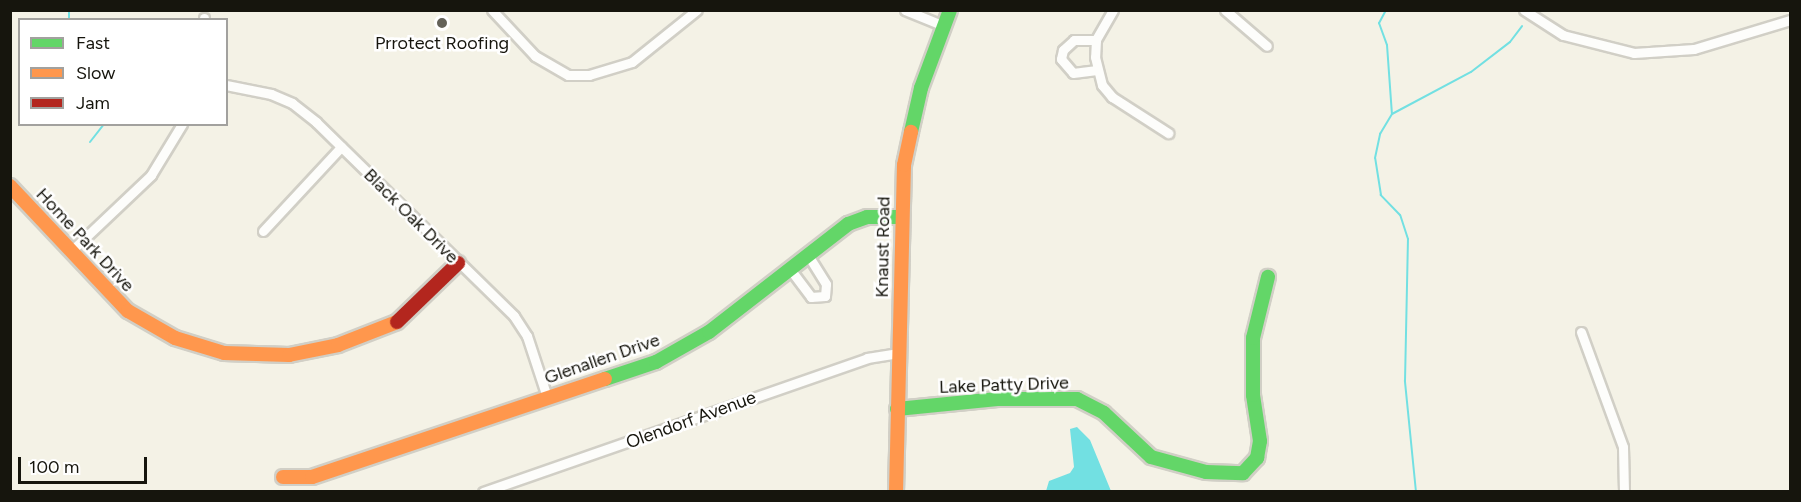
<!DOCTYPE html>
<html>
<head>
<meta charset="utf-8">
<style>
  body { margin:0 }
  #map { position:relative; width:1801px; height:502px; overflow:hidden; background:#f4f2e6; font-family:Figtree,sans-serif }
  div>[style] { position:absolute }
  .water>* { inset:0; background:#72e0e2 }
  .stream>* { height:2px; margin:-1px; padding:0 1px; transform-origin:1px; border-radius:1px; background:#72e0e2 }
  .roads { filter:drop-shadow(2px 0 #d1cfc6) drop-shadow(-2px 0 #d1cfc6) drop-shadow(0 2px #d1cfc6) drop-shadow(0 -2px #d1cfc6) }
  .street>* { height:9px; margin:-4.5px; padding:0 4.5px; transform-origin:4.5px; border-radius:4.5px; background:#fdfdfb }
  .fast>* { height:14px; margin:-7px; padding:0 7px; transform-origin:7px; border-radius:7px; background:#63d668 }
  .slow>* { height:14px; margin:-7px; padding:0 7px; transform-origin:7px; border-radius:7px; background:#ff974d }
  .jam>* { height:14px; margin:-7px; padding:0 7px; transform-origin:7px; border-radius:7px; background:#b3261e }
  .dots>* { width:16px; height:16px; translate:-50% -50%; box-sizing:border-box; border:3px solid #fff; border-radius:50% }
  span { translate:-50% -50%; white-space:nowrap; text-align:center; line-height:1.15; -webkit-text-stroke:5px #fff; paint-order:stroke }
  .poi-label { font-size:18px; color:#16150d }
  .street-label { font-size:18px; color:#16150d }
  .frame { position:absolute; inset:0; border:12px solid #16150d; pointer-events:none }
  .legend { position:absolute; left:18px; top:18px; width:210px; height:108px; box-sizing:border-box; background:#fff; border:2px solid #a2a19e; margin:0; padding:8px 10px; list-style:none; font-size:18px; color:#16150d }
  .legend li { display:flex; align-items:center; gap:12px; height:30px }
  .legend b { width:30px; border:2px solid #a2a19e }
  .scale { position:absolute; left:18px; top:457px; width:129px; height:27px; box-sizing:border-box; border:3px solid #16150d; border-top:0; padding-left:8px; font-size:18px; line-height:21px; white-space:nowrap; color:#16150d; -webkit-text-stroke:4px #fff; paint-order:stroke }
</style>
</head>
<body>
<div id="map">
  <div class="water">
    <div style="clip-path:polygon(1077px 427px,1090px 440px,1111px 491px,1046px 491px,1049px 481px,1070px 473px,1074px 467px,1070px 429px)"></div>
  </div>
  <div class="stream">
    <div style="left:69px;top:10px;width:10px;rotate:90deg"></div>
    <div style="left:1386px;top:10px;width:15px;rotate:118deg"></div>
    <div style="left:1379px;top:23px;width:23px;rotate:70deg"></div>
    <div style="left:1387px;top:45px;width:69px;rotate:85.9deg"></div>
    <div style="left:90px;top:142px;width:23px;rotate:-52deg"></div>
    <div style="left:1416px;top:492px;width:112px;rotate:-95.7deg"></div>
    <div style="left:1405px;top:381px;width:142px;rotate:-88.8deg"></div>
    <div style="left:1408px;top:239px;width:25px;rotate:-108deg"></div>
    <div style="left:1400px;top:215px;width:28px;rotate:-134deg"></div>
    <div style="left:1381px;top:195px;width:37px;rotate:-99deg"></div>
    <div style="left:1375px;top:158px;width:25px;rotate:-78deg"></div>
    <div style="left:1380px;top:134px;width:23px;rotate:-59deg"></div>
    <div style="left:1392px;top:114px;width:89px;rotate:-28deg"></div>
    <div style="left:1471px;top:72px;width:49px;rotate:-37.6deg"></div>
    <div style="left:1510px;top:42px;width:20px;rotate:-53deg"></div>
  </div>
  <div class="roads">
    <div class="street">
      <div style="left:492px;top:10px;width:63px;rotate:46.9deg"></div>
      <div style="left:535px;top:56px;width:38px;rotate:30deg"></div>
      <div style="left:568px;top:75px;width:21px"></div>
      <div style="left:589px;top:75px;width:45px;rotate:-16.8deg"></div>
      <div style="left:632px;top:62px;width:83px;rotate:-38.7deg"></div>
      <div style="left:905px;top:10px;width:42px;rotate:22.3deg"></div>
      <div style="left:1113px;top:10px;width:34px;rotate:120deg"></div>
      <div style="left:1096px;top:40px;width:17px;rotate:93deg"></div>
      <div style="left:1095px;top:57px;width:29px;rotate:76deg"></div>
      <div style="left:1102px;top:85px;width:16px;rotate:50deg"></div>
      <div style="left:1112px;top:97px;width:67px;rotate:32.7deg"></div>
      <div style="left:1225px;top:10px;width:55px;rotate:40.6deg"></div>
      <div style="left:1524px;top:10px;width:46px;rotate:32.7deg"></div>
      <div style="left:1563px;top:35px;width:73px;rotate:14.2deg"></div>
      <div style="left:1634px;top:53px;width:60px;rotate:-3.8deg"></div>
      <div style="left:1694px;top:49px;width:100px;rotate:-16.8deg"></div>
      <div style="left:204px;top:20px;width:2px;rotate:-90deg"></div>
      <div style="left:1096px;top:40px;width:22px;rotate:180deg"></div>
      <div style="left:1074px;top:40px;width:15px;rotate:138deg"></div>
      <div style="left:1063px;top:50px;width:9px;rotate:103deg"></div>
      <div style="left:1061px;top:59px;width:18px;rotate:49deg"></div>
      <div style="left:1073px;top:73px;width:24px;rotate:-7deg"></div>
      <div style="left:226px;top:85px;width:46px;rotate:11.3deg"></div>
      <div style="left:271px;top:94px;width:23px;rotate:23deg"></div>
      <div style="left:292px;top:103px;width:31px;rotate:38deg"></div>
      <div style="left:316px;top:122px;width:277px;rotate:44.4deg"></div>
      <div style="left:514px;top:316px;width:24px;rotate:57deg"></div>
      <div style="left:527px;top:336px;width:64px;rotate:71.8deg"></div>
      <div style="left:263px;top:231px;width:115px;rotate:-47.1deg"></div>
      <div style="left:70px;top:252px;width:112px;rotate:-43.5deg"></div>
      <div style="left:151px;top:175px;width:60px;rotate:-58.7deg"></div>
      <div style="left:790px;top:269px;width:35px;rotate:53deg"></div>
      <div style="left:811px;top:297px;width:14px;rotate:-4deg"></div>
      <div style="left:825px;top:296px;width:12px;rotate:-85deg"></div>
      <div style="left:826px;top:284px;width:34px;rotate:-122deg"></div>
      <div style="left:1581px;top:332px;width:122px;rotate:69.9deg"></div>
      <div style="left:1623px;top:447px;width:45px;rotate:88.7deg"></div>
      <div style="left:483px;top:492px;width:407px;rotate:-19.2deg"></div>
      <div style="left:867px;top:358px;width:32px;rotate:-9deg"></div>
    </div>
    <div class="fast">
      <div style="left:911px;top:132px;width:45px;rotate:-77.2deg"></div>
      <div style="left:921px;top:88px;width:83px;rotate:-69.6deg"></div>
      <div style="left:605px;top:379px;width:54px;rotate:-18.4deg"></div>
      <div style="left:656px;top:362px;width:61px;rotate:-29.5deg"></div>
      <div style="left:709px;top:332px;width:176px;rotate:-37.8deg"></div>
      <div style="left:848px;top:224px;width:20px;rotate:-20deg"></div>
      <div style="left:867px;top:217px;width:35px"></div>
      <div style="left:897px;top:409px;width:101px;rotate:-5.7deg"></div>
      <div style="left:998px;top:399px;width:79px"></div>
      <div style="left:1077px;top:399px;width:30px;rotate:27deg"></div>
      <div style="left:1104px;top:413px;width:64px;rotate:43.1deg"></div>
      <div style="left:1151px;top:457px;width:57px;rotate:15.3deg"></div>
      <div style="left:1206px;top:472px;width:37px;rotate:2deg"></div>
      <div style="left:1243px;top:473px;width:21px;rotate:-47deg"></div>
      <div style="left:1257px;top:458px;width:17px;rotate:-80deg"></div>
      <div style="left:1260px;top:441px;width:47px;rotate:-98.7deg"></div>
      <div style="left:1253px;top:395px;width:57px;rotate:-90deg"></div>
      <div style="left:1253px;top:338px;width:63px;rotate:-76.2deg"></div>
    </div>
    <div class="slow">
      <div style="left:10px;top:186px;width:172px;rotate:46.7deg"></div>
      <div style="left:128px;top:311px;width:54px;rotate:29.9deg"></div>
      <div style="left:175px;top:338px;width:51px;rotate:17deg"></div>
      <div style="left:224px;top:353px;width:65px;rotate:1.8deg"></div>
      <div style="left:289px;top:355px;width:50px;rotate:-11.5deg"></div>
      <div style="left:338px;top:345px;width:63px;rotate:-21.3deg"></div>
      <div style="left:283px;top:477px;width:29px"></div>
      <div style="left:312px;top:477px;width:309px;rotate:-18.5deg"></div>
      <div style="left:896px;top:492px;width:327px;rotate:-88.6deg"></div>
      <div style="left:904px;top:165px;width:34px;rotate:-78deg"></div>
    </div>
    <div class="jam">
      <div style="left:397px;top:322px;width:85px;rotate:-44deg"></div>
    </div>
  </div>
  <div class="dots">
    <div style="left:442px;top:23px;background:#646259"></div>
  </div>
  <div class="poi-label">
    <span style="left:442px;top:43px">Prrotect Roofing</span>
  </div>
  <div class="street-label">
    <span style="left:411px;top:216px;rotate:45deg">Black Oak Drive</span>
    <span style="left:85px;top:240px;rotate:47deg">Home Park Drive</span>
    <span style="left:883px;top:247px;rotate:-89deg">Knaust Road</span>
    <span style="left:602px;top:359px;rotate:-19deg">Glenallen Drive</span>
    <span style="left:1004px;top:385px;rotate:-2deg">Lake Patty Drive</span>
    <span style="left:691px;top:420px;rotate:-20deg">Olendorf Avenue</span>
  </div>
  <div class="frame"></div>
  <ul class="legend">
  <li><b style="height:8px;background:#63d668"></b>Fast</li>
  <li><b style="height:8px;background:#ff974d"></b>Slow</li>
  <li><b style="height:8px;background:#b3261e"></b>Jam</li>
  </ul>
  <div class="scale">100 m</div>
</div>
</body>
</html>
